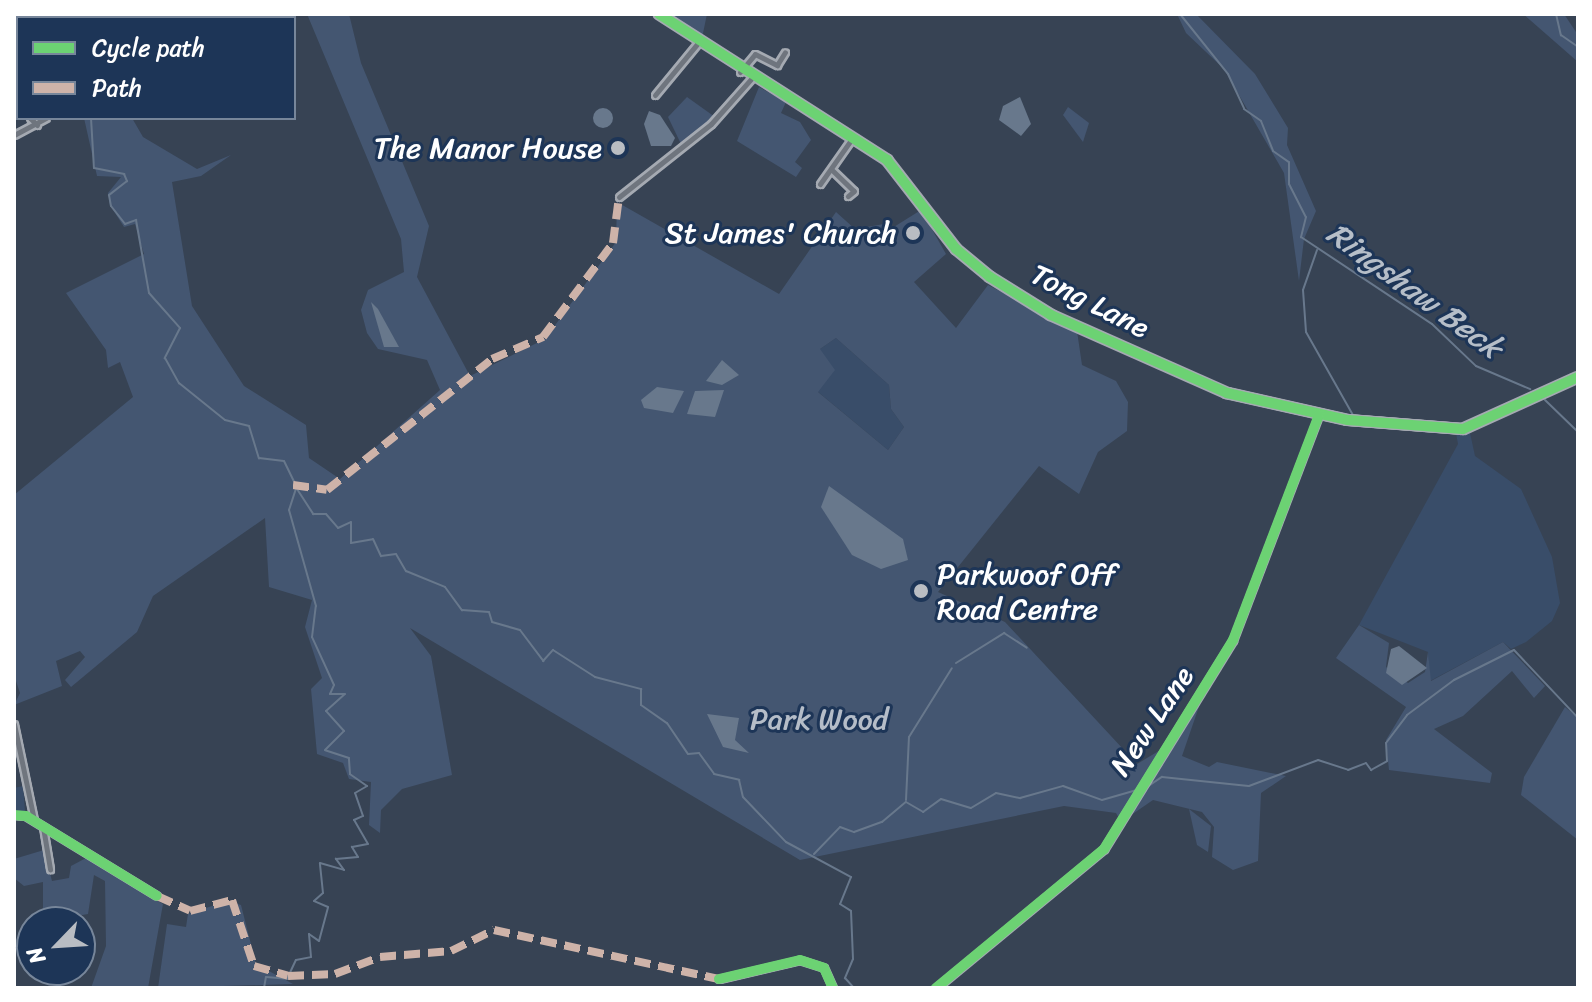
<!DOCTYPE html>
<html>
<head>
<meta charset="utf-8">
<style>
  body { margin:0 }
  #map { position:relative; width:1592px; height:1002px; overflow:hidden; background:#374354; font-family:Sriracha,sans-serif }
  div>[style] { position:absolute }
  .built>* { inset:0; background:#394d69 }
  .green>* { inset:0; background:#445671 }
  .water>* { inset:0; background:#68788c }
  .round { border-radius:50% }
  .stream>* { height:2px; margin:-1px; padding:0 1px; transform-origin:1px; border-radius:1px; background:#68788c }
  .roads { filter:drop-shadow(2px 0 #a5aab2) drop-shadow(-2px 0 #a5aab2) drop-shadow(0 2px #a5aab2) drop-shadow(0 -2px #a5aab2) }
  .street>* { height:5px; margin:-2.5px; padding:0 2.5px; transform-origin:2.5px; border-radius:2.5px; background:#6f757e }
  .secondary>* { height:8px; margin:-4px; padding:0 4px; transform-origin:4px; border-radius:4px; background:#6f757e }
  .quiet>* { height:8px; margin-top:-4px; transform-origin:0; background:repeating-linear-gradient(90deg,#ceb3a9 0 16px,transparent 0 24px) }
  .cycleway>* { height:10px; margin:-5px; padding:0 5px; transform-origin:5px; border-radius:5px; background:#6cd273 }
  .dots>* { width:22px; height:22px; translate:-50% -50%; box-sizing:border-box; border:4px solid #1d3557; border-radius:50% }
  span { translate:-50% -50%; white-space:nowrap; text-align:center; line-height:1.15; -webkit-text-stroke:6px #1d3557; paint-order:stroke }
  .poi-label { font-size:30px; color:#fff }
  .right { translate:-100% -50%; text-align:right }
  .left { translate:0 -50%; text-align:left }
  .street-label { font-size:30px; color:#fff }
  .park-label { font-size:30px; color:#b5bdc8 }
  .water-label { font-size:32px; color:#b6bec8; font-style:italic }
  .frame { position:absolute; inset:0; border:16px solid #fff; pointer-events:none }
  .legend { position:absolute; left:16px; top:16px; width:280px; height:104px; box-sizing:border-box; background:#1d3557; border:2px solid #77869a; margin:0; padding:10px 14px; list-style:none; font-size:24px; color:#fff }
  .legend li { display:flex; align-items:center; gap:16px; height:40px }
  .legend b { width:40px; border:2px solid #77869a }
  .north { position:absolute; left:16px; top:906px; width:80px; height:80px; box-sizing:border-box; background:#1d3557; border:2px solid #77869a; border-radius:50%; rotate:245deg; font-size:22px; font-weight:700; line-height:32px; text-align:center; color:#fff }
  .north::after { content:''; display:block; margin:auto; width:28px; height:36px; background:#b9bdc3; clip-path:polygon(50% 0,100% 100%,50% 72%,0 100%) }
</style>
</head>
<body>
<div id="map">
  <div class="built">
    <div style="clip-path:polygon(836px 338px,889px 385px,891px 409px,904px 427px,888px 450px,817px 391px,804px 360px)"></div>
    <div style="clip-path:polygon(1456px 433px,1470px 433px,1475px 456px,1521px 489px,1552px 557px,1560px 603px,1552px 621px,1526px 642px,1511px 649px,1503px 642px,1430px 681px,1428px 652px,1359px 625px,1458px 444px)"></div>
    <div style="clip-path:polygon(23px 786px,25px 811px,14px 813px,14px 788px)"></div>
  </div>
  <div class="green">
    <div style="clip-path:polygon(evenodd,307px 14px,349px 14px,361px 63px,429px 226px,417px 277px,470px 376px,545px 339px,616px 242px,617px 202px,779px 294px,836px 212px,855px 229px,884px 224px,889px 230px,921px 210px,946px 254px,914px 282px,956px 328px,988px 285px,1077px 331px,1082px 365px,1116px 381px,1128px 402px,1127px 431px,1098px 452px,1079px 494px,1039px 466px,938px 592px,1005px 622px,1137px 764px,1167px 746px,1204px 692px,1182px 756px,1209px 767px,1217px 762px,1286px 776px,1261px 793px,1258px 861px,1233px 870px,1212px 857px,1214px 827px,1202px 812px,1153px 800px,1121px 822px,1116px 813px,1064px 806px,800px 860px,410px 628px,431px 656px,452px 775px,402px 789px,381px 810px,380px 833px,369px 825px,371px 782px,349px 779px,343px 763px,317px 754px,311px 689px,322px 678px,305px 627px,312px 600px,269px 587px,265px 518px,153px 596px,137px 632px,71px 687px,65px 680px,85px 657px,80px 651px,56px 661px,62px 686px,14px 705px,20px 693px,14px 675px,14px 495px,133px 397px,120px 362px,108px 368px,106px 350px,66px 293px,144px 254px,135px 224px,124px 227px,110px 205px,108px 193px,121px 177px,97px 176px,84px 118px,132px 118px,143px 137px,197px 169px,231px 155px,201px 176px,172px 182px,192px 306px,244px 386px,306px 425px,309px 458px,340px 479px,440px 390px,427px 360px,378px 349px,367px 333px,361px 310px,368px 290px,404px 272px,401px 239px,307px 14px,836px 338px,889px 385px,891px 409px,904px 427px,888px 450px,818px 392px,835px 370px,820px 349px,836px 338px)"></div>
    <div style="clip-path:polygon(667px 14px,707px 14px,702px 38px,699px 39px)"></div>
    <div style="clip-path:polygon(1177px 14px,1196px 14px,1255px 74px,1288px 128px,1287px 145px,1316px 211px,1304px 239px,1299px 281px,1284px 173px,1224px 69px,1186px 33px)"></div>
    <div style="clip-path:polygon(1523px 14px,1564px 14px,1578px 35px,1578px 62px)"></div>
    <div style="clip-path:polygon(759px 87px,786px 102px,781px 113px,800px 122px,811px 140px,795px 162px,802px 168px,796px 177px,737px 141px)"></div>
    <div style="clip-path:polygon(687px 97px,715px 117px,681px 144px,668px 117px)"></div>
    <div style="clip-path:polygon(1068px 107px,1089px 123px,1083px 142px,1063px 115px)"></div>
    <div style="clip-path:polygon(1359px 625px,1389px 643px,1386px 667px,1408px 683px,1425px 672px,1428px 652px,1431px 681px,1503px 642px,1545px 686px,1534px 698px,1512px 671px,1463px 716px,1434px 729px,1492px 773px,1490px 783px,1389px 770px,1386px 740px,1406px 707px,1336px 658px)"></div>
    <div style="clip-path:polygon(1565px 707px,1578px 718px,1578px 840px,1521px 795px,1524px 777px)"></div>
    <div style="clip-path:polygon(1189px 809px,1211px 826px,1208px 852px,1197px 845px)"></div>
    <div style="clip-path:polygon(44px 850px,52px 881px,69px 878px,71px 866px,86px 858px,163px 904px,148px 988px,91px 988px,106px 946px,105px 881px,94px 875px,88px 914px,43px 922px,43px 882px,24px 886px,14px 878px,14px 859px)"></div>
    <div style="clip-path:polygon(227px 901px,241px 905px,256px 964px,293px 984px,158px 988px,167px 924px,186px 927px,188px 914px)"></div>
  </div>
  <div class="water">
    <div style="clip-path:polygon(1020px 97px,1031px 124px,1021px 136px,999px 120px,1003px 106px)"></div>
    <div class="round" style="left:593px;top:108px;width:20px;height:20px"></div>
    <div style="clip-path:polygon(649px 111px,660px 115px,675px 138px,671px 146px,651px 146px,644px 124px)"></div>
    <div style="clip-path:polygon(371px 302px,378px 309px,399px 347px,384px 347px)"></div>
    <div style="clip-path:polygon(722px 360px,739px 375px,722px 385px,706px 381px)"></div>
    <div style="clip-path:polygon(657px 387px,684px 391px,673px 413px,644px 408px,641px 400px)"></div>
    <div style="clip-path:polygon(724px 390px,715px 417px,687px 414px,695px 391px)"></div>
    <div style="clip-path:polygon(829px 486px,903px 539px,908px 560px,881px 569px,852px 555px,821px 507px)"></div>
    <div style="clip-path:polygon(1399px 646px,1427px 668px,1402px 685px,1386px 673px,1391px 649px)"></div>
    <div style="clip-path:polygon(707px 714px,739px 718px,735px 740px,749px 753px,723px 747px)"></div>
  </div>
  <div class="stream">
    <div style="left:23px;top:14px;width:6px;rotate:45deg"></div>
    <div style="left:1180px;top:14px;width:77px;rotate:51.3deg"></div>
    <div style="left:1228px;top:74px;width:38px;rotate:65deg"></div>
    <div style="left:1244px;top:109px;width:21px;rotate:35deg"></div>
    <div style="left:1261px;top:121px;width:32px;rotate:68deg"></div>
    <div style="left:1273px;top:151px;width:19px;rotate:35deg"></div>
    <div style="left:1289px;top:162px;width:22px;rotate:90deg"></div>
    <div style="left:1289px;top:184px;width:37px;rotate:63deg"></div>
    <div style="left:1306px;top:217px;width:21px;rotate:104deg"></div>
    <div style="left:1301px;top:237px;width:157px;rotate:33.6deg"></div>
    <div style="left:1432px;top:324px;width:61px;rotate:43.7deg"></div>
    <div style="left:1476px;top:366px;width:59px;rotate:23.1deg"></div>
    <div style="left:1556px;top:14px;width:22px;rotate:77deg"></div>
    <div style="left:1561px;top:35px;width:21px;rotate:35deg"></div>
    <div style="left:91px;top:118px;width:50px;rotate:86.6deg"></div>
    <div style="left:94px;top:168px;width:31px;rotate:11deg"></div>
    <div style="left:124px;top:174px;width:8px;rotate:67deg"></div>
    <div style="left:127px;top:181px;width:23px;rotate:142deg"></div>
    <div style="left:109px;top:195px;width:11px;rotate:80deg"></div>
    <div style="left:111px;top:206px;width:23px;rotate:52deg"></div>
    <div style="left:125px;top:224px;width:12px;rotate:-20deg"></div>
    <div style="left:136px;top:220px;width:74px;rotate:79.9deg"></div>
    <div style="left:149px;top:293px;width:47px;rotate:48.5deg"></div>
    <div style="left:180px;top:328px;width:34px;rotate:117deg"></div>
    <div style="left:165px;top:358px;width:29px;rotate:61deg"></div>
    <div style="left:179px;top:383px;width:59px;rotate:38.8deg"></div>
    <div style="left:225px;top:420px;width:25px;rotate:14deg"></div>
    <div style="left:249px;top:426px;width:34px;rotate:73deg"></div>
    <div style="left:259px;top:458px;width:25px;rotate:7deg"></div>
    <div style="left:284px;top:461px;width:30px;rotate:64deg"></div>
    <div style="left:1317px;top:250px;width:42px;rotate:109.3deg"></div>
    <div style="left:1303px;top:290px;width:42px;rotate:85.9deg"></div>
    <div style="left:1306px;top:332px;width:95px;rotate:60.5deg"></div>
    <div style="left:1545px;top:400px;width:46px;rotate:44.1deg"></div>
    <div style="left:297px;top:489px;width:30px;rotate:57deg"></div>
    <div style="left:313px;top:514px;width:13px"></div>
    <div style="left:326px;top:514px;width:18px;rotate:49deg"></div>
    <div style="left:338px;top:528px;width:14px;rotate:-25deg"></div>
    <div style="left:351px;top:522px;width:21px;rotate:90deg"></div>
    <div style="left:351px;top:543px;width:22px;rotate:-10deg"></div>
    <div style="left:373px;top:539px;width:19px;rotate:65deg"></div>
    <div style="left:381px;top:556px;width:15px;rotate:-8deg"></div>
    <div style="left:396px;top:554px;width:20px;rotate:60deg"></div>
    <div style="left:406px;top:571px;width:42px;rotate:22.3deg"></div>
    <div style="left:445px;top:587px;width:29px;rotate:54deg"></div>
    <div style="left:462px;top:610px;width:27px;rotate:4deg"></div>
    <div style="left:489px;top:612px;width:10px;rotate:73deg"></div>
    <div style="left:492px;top:622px;width:29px;rotate:16deg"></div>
    <div style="left:520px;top:630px;width:39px;rotate:53deg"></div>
    <div style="left:543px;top:661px;width:15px;rotate:-48deg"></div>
    <div style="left:553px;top:650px;width:50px;rotate:32.7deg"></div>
    <div style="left:595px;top:677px;width:48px;rotate:14.6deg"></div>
    <div style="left:641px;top:689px;width:16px;rotate:90deg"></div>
    <div style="left:641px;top:705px;width:32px;rotate:35deg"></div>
    <div style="left:667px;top:723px;width:37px;rotate:56deg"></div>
    <div style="left:688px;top:754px;width:11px;rotate:-5deg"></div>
    <div style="left:699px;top:753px;width:26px;rotate:54deg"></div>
    <div style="left:714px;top:774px;width:26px;rotate:13deg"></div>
    <div style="left:739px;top:780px;width:17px;rotate:77deg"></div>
    <div style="left:743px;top:797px;width:62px;rotate:46.3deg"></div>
    <div style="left:786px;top:842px;width:74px;rotate:28.3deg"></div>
    <div style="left:851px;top:877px;width:29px;rotate:112deg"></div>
    <div style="left:840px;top:904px;width:13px;rotate:32deg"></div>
    <div style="left:851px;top:911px;width:48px;rotate:87.6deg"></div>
    <div style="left:853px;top:959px;width:21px;rotate:113deg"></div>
    <div style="left:845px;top:978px;width:13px;rotate:48deg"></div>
    <div style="left:956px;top:663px;width:57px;rotate:-32deg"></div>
    <div style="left:1004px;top:633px;width:27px;rotate:33deg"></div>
    <div style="left:1144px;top:789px;width:22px;rotate:-34deg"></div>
    <div style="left:1162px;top:777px;width:87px;rotate:5.9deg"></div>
    <div style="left:1249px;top:786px;width:74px;rotate:-20.6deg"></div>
    <div style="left:1318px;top:760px;width:32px;rotate:18deg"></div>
    <div style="left:1348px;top:770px;width:19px;rotate:-21deg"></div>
    <div style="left:1366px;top:763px;width:9px;rotate:54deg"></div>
    <div style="left:1371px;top:770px;width:18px;rotate:-29deg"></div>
    <div style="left:1387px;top:761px;width:18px;rotate:-93deg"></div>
    <div style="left:1386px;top:743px;width:35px;rotate:-53deg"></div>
    <div style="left:1407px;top:715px;width:59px;rotate:-36.7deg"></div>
    <div style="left:1454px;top:680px;width:67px;rotate:-26.6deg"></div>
    <div style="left:1514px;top:650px;width:93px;rotate:46.7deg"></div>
    <div style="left:906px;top:800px;width:63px;rotate:-87.3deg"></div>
    <div style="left:909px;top:737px;width:81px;rotate:-58.1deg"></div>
    <div style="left:814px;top:854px;width:37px;rotate:-46deg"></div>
    <div style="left:840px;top:827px;width:15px;rotate:20deg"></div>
    <div style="left:854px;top:832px;width:30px;rotate:-20deg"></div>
    <div style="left:882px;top:822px;width:31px;rotate:-40deg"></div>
    <div style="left:906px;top:802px;width:20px;rotate:30deg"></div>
    <div style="left:923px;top:812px;width:22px;rotate:-36deg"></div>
    <div style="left:941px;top:799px;width:31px;rotate:17deg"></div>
    <div style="left:971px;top:808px;width:29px;rotate:-31deg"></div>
    <div style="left:996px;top:793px;width:25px;rotate:12deg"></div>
    <div style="left:1020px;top:798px;width:45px;rotate:-15.6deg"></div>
    <div style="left:1063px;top:786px;width:41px;rotate:19.7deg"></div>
    <div style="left:1102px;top:800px;width:37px;rotate:-16deg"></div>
    <div style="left:264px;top:988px;width:11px;rotate:-80deg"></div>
    <div style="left:266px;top:977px;width:21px;rotate:5deg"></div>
    <div style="left:287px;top:979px;width:21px;rotate:-65deg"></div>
    <div style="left:296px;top:960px;width:15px;rotate:-11deg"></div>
    <div style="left:311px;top:957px;width:23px;rotate:-95deg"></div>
    <div style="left:309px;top:934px;width:12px;rotate:35deg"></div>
    <div style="left:319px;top:941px;width:35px;rotate:-75deg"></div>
    <div style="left:328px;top:907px;width:15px;rotate:-157deg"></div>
    <div style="left:314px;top:901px;width:12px;rotate:-42deg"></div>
    <div style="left:323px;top:893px;width:30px;rotate:-96deg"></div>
    <div style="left:320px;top:863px;width:25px;rotate:16deg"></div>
    <div style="left:344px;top:870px;width:14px;rotate:-126deg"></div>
    <div style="left:336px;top:859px;width:22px;rotate:-5deg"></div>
    <div style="left:358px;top:857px;width:12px;rotate:-121deg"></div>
    <div style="left:352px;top:847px;width:16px;rotate:-11deg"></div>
    <div style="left:368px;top:844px;width:28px;rotate:-120deg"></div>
    <div style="left:354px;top:820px;width:10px;rotate:-24deg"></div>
    <div style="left:363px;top:816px;width:24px;rotate:-109deg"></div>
    <div style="left:355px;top:793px;width:14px;rotate:-30deg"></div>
    <div style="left:367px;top:786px;width:21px;rotate:-145deg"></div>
    <div style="left:350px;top:774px;width:16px;rotate:-94deg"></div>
    <div style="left:349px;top:758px;width:25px;rotate:-162deg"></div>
    <div style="left:325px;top:750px;width:27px;rotate:-45deg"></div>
    <div style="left:344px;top:731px;width:27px;rotate:-132deg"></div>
    <div style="left:326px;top:711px;width:25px;rotate:-42deg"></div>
    <div style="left:345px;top:694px;width:15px;rotate:180deg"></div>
    <div style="left:330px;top:694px;width:10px;rotate:-66deg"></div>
    <div style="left:334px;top:685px;width:53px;rotate:-114.6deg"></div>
    <div style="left:312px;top:637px;width:31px;rotate:-83deg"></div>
    <div style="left:316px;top:606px;width:100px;rotate:-105.7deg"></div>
    <div style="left:289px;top:510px;width:22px;rotate:-72deg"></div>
  </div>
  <div class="roads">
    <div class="street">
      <div style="left:740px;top:72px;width:23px;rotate:-50deg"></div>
      <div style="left:755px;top:54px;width:25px;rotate:27deg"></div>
      <div style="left:777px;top:65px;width:15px;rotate:-58deg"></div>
      <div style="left:655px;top:95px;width:66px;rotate:-50.5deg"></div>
      <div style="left:14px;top:101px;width:6px;rotate:45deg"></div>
      <div style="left:30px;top:118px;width:10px;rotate:45deg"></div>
      <div style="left:14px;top:135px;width:36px;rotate:-28deg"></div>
      <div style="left:832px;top:170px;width:30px;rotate:44deg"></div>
      <div style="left:854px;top:191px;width:8px;rotate:140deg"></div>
      <div style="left:820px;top:184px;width:57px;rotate:-54.9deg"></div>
      <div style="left:619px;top:197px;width:117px;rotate:-38.4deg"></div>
      <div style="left:711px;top:124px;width:60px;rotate:-48.4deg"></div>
      <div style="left:14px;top:724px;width:98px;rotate:78.2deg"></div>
      <div style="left:14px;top:815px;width:12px;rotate:5deg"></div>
      <div style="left:26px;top:816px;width:153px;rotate:31.4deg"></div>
      <div style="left:43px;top:827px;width:43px;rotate:80.5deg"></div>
      <div style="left:719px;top:979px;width:83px;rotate:-13.2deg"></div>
      <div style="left:800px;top:960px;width:25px;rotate:18deg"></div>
      <div style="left:824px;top:968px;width:22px;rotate:66deg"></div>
      <div style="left:936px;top:988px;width:218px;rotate:-39.6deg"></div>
      <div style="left:1104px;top:849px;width:246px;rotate:-58.3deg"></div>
      <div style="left:1233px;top:640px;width:241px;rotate:-69.1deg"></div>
    </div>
    <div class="secondary">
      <div style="left:659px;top:14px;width:271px;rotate:32.6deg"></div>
      <div style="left:887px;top:160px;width:113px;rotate:52.2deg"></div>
      <div style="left:956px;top:249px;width:44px;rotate:39.5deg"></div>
      <div style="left:990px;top:277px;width:72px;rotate:31.9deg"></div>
      <div style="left:1051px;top:315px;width:193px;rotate:23.9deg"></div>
      <div style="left:1227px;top:393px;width:124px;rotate:12.6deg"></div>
      <div style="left:1348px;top:420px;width:115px;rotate:4.5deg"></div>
      <div style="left:1463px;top:429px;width:126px;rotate:-24.3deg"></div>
    </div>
  </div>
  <div class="quiet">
    <div style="left:293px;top:485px;width:34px;rotate:8deg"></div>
    <div style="left:327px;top:490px;width:211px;rotate:-38.4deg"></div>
    <div style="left:492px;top:359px;width:56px;rotate:-23.3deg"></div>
    <div style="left:543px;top:337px;width:117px;rotate:-53.3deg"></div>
    <div style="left:613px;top:243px;width:46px;rotate:-82.6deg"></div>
    <div style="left:157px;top:896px;width:36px;rotate:24deg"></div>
    <div style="left:190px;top:911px;width:43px;rotate:-14.7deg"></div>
    <div style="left:232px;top:900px;width:70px;rotate:71.6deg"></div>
    <div style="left:254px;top:966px;width:35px;rotate:16deg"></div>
    <div style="left:288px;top:976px;width:47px;rotate:-2.4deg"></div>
    <div style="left:335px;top:974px;width:48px;rotate:-20.7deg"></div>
    <div style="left:380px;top:957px;width:71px;rotate:-4.8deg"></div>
    <div style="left:451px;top:951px;width:48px;rotate:-26deg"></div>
    <div style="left:494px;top:930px;width:230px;rotate:12.3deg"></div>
  </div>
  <div class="cycleway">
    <div style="left:659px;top:14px;width:271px;rotate:32.6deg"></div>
    <div style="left:887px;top:160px;width:113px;rotate:52.2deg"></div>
    <div style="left:956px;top:249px;width:44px;rotate:39.5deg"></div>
    <div style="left:990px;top:277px;width:72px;rotate:31.9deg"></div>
    <div style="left:1051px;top:315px;width:193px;rotate:23.9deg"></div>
    <div style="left:1227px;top:393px;width:124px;rotate:12.6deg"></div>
    <div style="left:1348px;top:420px;width:115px;rotate:4.5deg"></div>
    <div style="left:1463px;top:429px;width:126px;rotate:-24.3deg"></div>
    <div style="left:14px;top:815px;width:12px;rotate:5deg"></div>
    <div style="left:26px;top:816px;width:153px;rotate:31.4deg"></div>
    <div style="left:719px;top:979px;width:83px;rotate:-13.2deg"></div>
    <div style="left:800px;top:960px;width:25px;rotate:18deg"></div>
    <div style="left:824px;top:968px;width:22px;rotate:66deg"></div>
    <div style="left:936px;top:988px;width:218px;rotate:-39.6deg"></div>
    <div style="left:1104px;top:849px;width:246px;rotate:-58.3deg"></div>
    <div style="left:1233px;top:640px;width:241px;rotate:-69.1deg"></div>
  </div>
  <div class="dots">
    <div style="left:618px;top:148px;background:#b9bdc3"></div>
    <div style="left:913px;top:233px;background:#b9bdc3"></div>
    <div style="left:921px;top:591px;background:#b9bdc3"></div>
  </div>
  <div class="poi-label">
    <span class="right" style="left:602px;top:148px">The Manor House</span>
    <span class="right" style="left:897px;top:233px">St James' Church</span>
    <span class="left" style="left:937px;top:591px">Parkwoof Off<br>Road Centre</span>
  </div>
  <div class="street-label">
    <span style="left:1090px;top:301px;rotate:27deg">Tong Lane</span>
    <span style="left:1152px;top:721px;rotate:-56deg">New Lane</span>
  </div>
  <div class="park-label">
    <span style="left:819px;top:719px">Park Wood</span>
  </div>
  <div class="water-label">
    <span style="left:1414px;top:291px;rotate:36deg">Ringshaw Beck</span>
  </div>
  <div class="frame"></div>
  <ul class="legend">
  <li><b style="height:10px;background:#6cd273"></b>Cycle path</li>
  <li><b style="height:10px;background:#ceb3a9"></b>Path</li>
  </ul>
  <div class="north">N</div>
</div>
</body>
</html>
